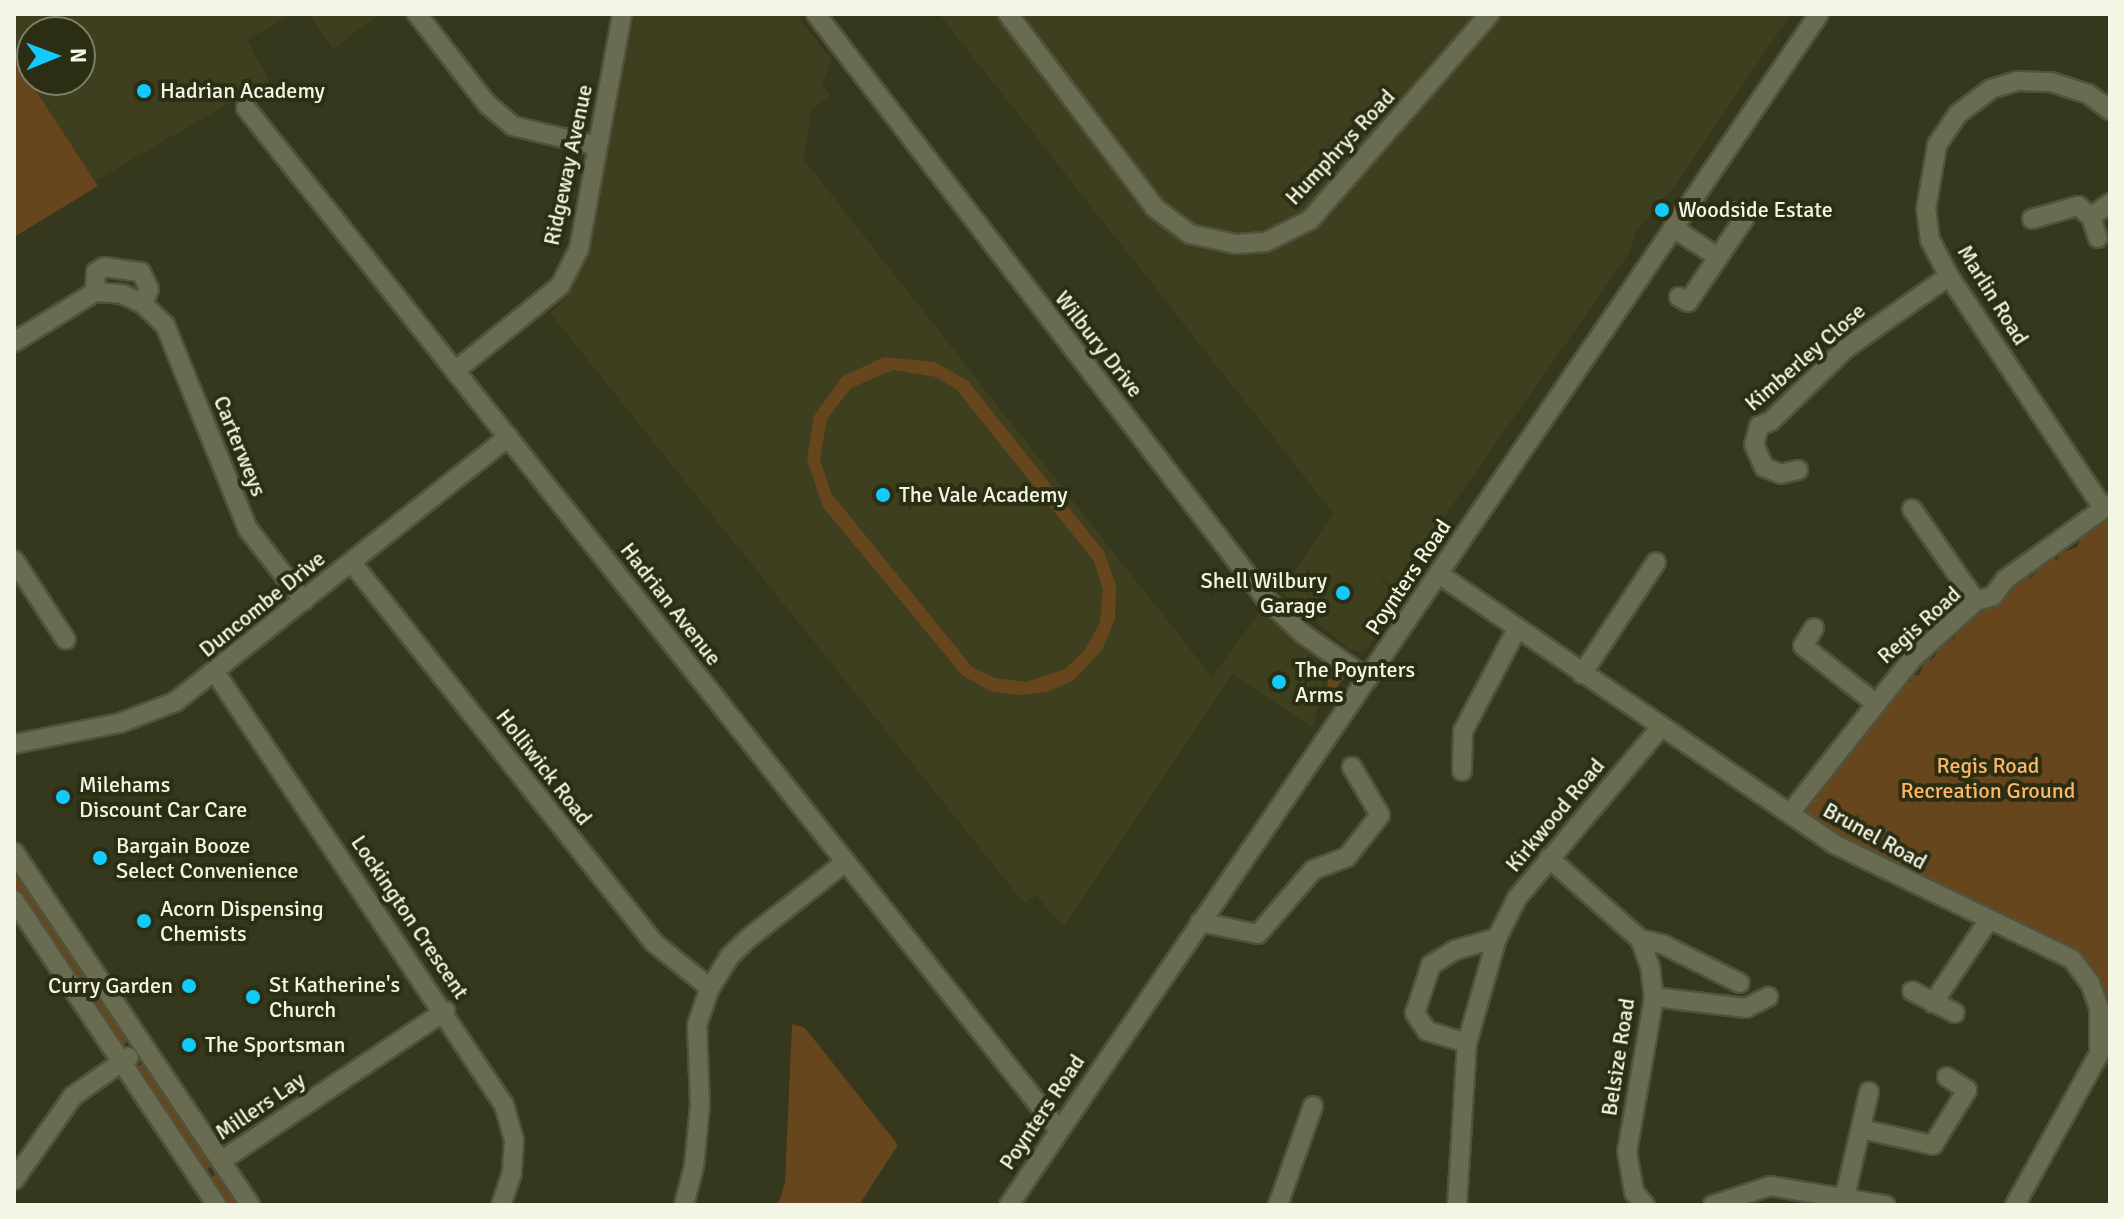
<!DOCTYPE html>
<html>
<head>
<meta charset="utf-8">
<style>
  body { margin:0 }
  #map { position:relative; width:2124px; height:1219px; overflow:hidden; background:#36381e; font-family:Signika,sans-serif }
  div>[style] { position:absolute }
  .built>* { inset:0; background:#3d3f1e }
  .green>* { inset:0; background:#68461d; transform-origin:0 0 }
  .roads { filter:drop-shadow(2px 0 #51523c) drop-shadow(-2px 0 #51523c) drop-shadow(0 2px #51523c) drop-shadow(0 -2px #51523c) }
  .minor>* { height:18px; margin:-9px; padding:0 9px; transform-origin:9px; border-radius:9px; background:#696c50 }
  .dots>* { width:22px; height:22px; translate:-50% -50%; box-sizing:border-box; border:4px solid #2c2e14; border-radius:50% }
  span { translate:-50% -50%; white-space:nowrap; text-align:center; line-height:1.15; -webkit-text-stroke:8px #2c2e14; paint-order:stroke }
  .poi-label { font-size:22px; color:#f3f5e5 }
  .left { translate:0 -50%; text-align:left }
  .right { translate:-100% -50%; text-align:right }
  .street-label { font-size:22px; color:#f3f5e5 }
  .park-label { font-size:22px; color:#fdb766 }
  .frame { position:absolute; inset:0; border:16px solid #f3f5e5; pointer-events:none }
  .north { position:absolute; left:16px; top:16px; width:80px; height:80px; box-sizing:border-box; background:#2c2e14; border:2px solid #7c7e68; border-radius:50%; rotate:89deg; font-size:22px; font-weight:700; line-height:32px; text-align:center; color:#f3f5e5 }
  .north::after { content:''; display:block; margin:auto; width:28px; height:36px; background:#12cafb; clip-path:polygon(50% 0,100% 100%,50% 72%,0 100%) }
</style>
</head>
<body>
<div id="map">
  <div class="built">
    <div style="clip-path:polygon(evenodd,14px 14px,292px 14px,247px 40px,269px 80px,95px 181px,14px 57px,14px 14px,32px 32px,80px 32px,80px 80px,32px 80px,32px 32px)"></div>
    <div style="clip-path:polygon(309px 14px,380px 14px,333px 49px)"></div>
    <div style="clip-path:polygon(628px 14px,796px 14px,832px 60px,822px 85px,830px 95px,811px 110px,804px 160px,1212px 677px,1261px 610px,1326px 669px,1313px 727px,1232px 674px,1064px 927px,1036px 895px,1024px 903px,550px 313px,564px 300px,560px 293px)"></div>
    <div style="clip-path:polygon(939px 14px,1791px 14px,1676px 184px,1637px 230px,1630px 252px,1393px 590px,1377px 571px,1397px 602px,1365px 652px,1350px 650px,1281px 592px,1333px 513px)"></div>
  </div>
  <div class="green">
    <div style="clip-path:polygon(14px 57px,98px 186px,14px 237px)"></div>
    <div style="clip-path:polygon(evenodd,884px 357px,935px 362px,968px 381px,1104px 552px,1116px 585px,1115px 619px,1102px 650px,1074px 680px,1047px 692px,1018px 695px,990px 691px,962px 675px,823px 507px,807px 459px,814px 416px,842px 377px,884px 357px,893px 370px,936px 377px,957px 390px,1094px 561px,1103px 590px,1100px 622px,1085px 650px,1065px 669px,1026px 682px,995px 678px,972px 667px,831px 493px,820px 459px,827px 419px,851px 388px,893px 370px)"></div>
    <div style="clip-path:polygon(2110px 512px,2110px 1046px,2074px 955px,2053px 939px,1885px 867px,1806px 816px,1806px 806px,1899px 684px,1911px 682px,1910px 676px,1919px 675px,1925px 661px,1934px 658px,1941px 646px,1956px 637px,1956px 631px,1964px 630px,1955px 625px,2008px 596px,2028px 569px,2029px 579px,2051px 558px,2057px 560px,2060px 553px,2077px 547px,2083px 532px)"></div>
    <div style="clip-path:polygon(1332px 664px,1344px 678px,1326px 701px,1329px 668px)"></div>
    <div style="clip-path:polygon(14px 864px,131px 1039px,120px 1047px,14px 887px)"></div>
    <div style="clip-path:polygon(792px 1024px,805px 1028px,898px 1145px,859px 1205px,778px 1205px,785px 1183px)"></div>
    <div style="left:146px;top:1061px;width:124px;height:13px;rotate:56deg"></div>
    <div style="clip-path:polygon(219px 1170px,242px 1205px,226px 1205px,210px 1180px)"></div>
  </div>
  <div class="roads">
    <div class="minor">
      <div style="left:417px;top:14px;width:114px;rotate:52.1deg"></div>
      <div style="left:487px;top:104px;width:34px;rotate:40deg"></div>
      <div style="left:513px;top:126px;width:86px;rotate:13.4deg"></div>
      <div style="left:816px;top:14px;width:738px;rotate:52.43deg"></div>
      <div style="left:1266px;top:599px;width:51px;rotate:43.4deg"></div>
      <div style="left:1303px;top:634px;width:79px;rotate:34.7deg"></div>
      <div style="left:1008px;top:14px;width:243px;rotate:52.8deg"></div>
      <div style="left:1155px;top:208px;width:44px;rotate:36.6deg"></div>
      <div style="left:1190px;top:234px;width:47px;rotate:12.3deg"></div>
      <div style="left:1236px;top:244px;width:30px;rotate:-4deg"></div>
      <div style="left:1266px;top:242px;width:49px;rotate:-26.6deg"></div>
      <div style="left:1310px;top:220px;width:274px;rotate:-48.9deg"></div>
      <div style="left:246px;top:108px;width:1305px;rotate:51.5deg"></div>
      <div style="left:2091px;top:217px;width:22px;rotate:72deg"></div>
      <div style="left:2032px;top:219px;width:48px;rotate:-15.8deg"></div>
      <div style="left:2078px;top:206px;width:17px;rotate:40deg"></div>
      <div style="left:2091px;top:217px;width:24px;rotate:-36deg"></div>
      <div style="left:1673px;top:228px;width:54px;rotate:32.8deg"></div>
      <div style="left:95px;top:292px;width:20px;rotate:-87deg"></div>
      <div style="left:96px;top:272px;width:9px;rotate:-32deg"></div>
      <div style="left:104px;top:267px;width:37px;rotate:8deg"></div>
      <div style="left:141px;top:272px;width:19px;rotate:65deg"></div>
      <div style="left:149px;top:289px;width:16px;rotate:112deg"></div>
      <div style="left:1679px;top:297px;width:10px;rotate:29deg"></div>
      <div style="left:1688px;top:302px;width:100px;rotate:-56deg"></div>
      <div style="left:1744px;top:219px;width:12px;rotate:-145deg"></div>
      <div style="left:14px;top:342px;width:95px;rotate:-31.7deg"></div>
      <div style="left:95px;top:292px;width:27px;rotate:4deg"></div>
      <div style="left:122px;top:294px;width:23px;rotate:25deg"></div>
      <div style="left:143px;top:304px;width:30px;rotate:44deg"></div>
      <div style="left:165px;top:325px;width:220px;rotate:67.9deg"></div>
      <div style="left:248px;top:529px;width:91px;rotate:52.1deg"></div>
      <div style="left:455px;top:371px;width:135px;rotate:-39deg"></div>
      <div style="left:560px;top:286px;width:42px;rotate:-62.8deg"></div>
      <div style="left:579px;top:249px;width:239px;rotate:-79.6deg"></div>
      <div style="left:1798px;top:470px;width:17px;rotate:167deg"></div>
      <div style="left:1781px;top:474px;width:18px;rotate:-158deg"></div>
      <div style="left:1764px;top:467px;width:24px;rotate:-114deg"></div>
      <div style="left:1754px;top:445px;width:20px;rotate:-75deg"></div>
      <div style="left:1759px;top:426px;width:13px;rotate:-23deg"></div>
      <div style="left:1771px;top:421px;width:103px;rotate:-44.2deg"></div>
      <div style="left:1845px;top:349px;width:127px;rotate:-35.1deg"></div>
      <div style="left:2103px;top:508px;width:278px;rotate:-123.6deg"></div>
      <div style="left:1949px;top:276px;width:41px;rotate:-117.8deg"></div>
      <div style="left:1930px;top:240px;width:31px;rotate:-97deg"></div>
      <div style="left:1926px;top:209px;width:65px;rotate:-80.2deg"></div>
      <div style="left:1937px;top:145px;width:37px;rotate:-56deg"></div>
      <div style="left:1958px;top:114px;width:41px;rotate:-37.1deg"></div>
      <div style="left:1991px;top:89px;width:28px;rotate:-17deg"></div>
      <div style="left:2018px;top:81px;width:33px;rotate:2deg"></div>
      <div style="left:2051px;top:82px;width:39px;rotate:18deg"></div>
      <div style="left:2088px;top:94px;width:27px;rotate:36deg"></div>
      <div style="left:1912px;top:509px;width:112px;rotate:55.2deg"></div>
      <div style="left:14px;top:560px;width:95px;rotate:57deg"></div>
      <div style="left:352px;top:563px;width:484px;rotate:51.5deg"></div>
      <div style="left:653px;top:942px;width:73px;rotate:38.9deg"></div>
      <div style="left:1440px;top:575px;width:477px;rotate:34.3deg"></div>
      <div style="left:1834px;top:844px;width:264px;rotate:25.8deg"></div>
      <div style="left:2072px;top:959px;width:30px;rotate:53deg"></div>
      <div style="left:2090px;top:983px;width:27px;rotate:70deg"></div>
      <div style="left:2099px;top:1008px;width:46px;rotate:90deg"></div>
      <div style="left:2099px;top:1054px;width:173px;rotate:119.1deg"></div>
      <div style="left:1814px;top:628px;width:21px;rotate:121deg"></div>
      <div style="left:1803px;top:646px;width:90px;rotate:38.3deg"></div>
      <div style="left:215px;top:672px;width:521px;rotate:56.28deg"></div>
      <div style="left:504px;top:1105px;width:37px;rotate:74deg"></div>
      <div style="left:514px;top:1141px;width:32px;rotate:94deg"></div>
      <div style="left:512px;top:1173px;width:34px;rotate:109deg"></div>
      <div style="left:1582px;top:674px;width:134px;rotate:-56.5deg"></div>
      <div style="left:14px;top:744px;width:108px;rotate:-11.2deg"></div>
      <div style="left:120px;top:723px;width:59px;rotate:-20.9deg"></div>
      <div style="left:175px;top:702px;width:426px;rotate:-38.5deg"></div>
      <div style="left:1462px;top:771px;width:40px;rotate:-88.6deg"></div>
      <div style="left:1463px;top:731px;width:113px;rotate:-62.1deg"></div>
      <div style="left:1790px;top:813px;width:196px;rotate:-51.6deg"></div>
      <div style="left:1912px;top:659px;width:86px;rotate:-42.2deg"></div>
      <div style="left:1976px;top:601px;width:18px;rotate:-16deg"></div>
      <div style="left:1993px;top:596px;width:21px;rotate:-53deg"></div>
      <div style="left:2006px;top:579px;width:128px;rotate:-35.8deg"></div>
      <div style="left:14px;top:852px;width:425px;rotate:56.2deg"></div>
      <div style="left:1549px;top:858px;width:122px;rotate:41.7deg"></div>
      <div style="left:1640px;top:939px;width:29px;rotate:70deg"></div>
      <div style="left:1650px;top:966px;width:31px;rotate:83deg"></div>
      <div style="left:1654px;top:997px;width:156px;rotate:99.9deg"></div>
      <div style="left:1627px;top:1151px;width:42px;rotate:80.3deg"></div>
      <div style="left:1634px;top:1192px;width:17px;rotate:50deg"></div>
      <div style="left:14px;top:900px;width:366px;rotate:56.4deg"></div>
      <div style="left:1200px;top:922px;width:59px;rotate:11.7deg"></div>
      <div style="left:1258px;top:934px;width:84px;rotate:-49.3deg"></div>
      <div style="left:1313px;top:870px;width:36px;rotate:-21deg"></div>
      <div style="left:1347px;top:857px;width:53px;rotate:-51.8deg"></div>
      <div style="left:1380px;top:815px;width:56px;rotate:-120.3deg"></div>
      <div style="left:1640px;top:939px;width:23px;rotate:13deg"></div>
      <div style="left:1662px;top:944px;width:87px;rotate:26.6deg"></div>
      <div style="left:1912px;top:991px;width:48px;rotate:27.1deg"></div>
      <div style="left:1654px;top:997px;width:93px;rotate:6.8deg"></div>
      <div style="left:1746px;top:1008px;width:25px;rotate:-27deg"></div>
      <div style="left:1933px;top:1003px;width:99px;rotate:-56.1deg"></div>
      <div style="left:1467px;top:1043px;width:42px;rotate:-163.3deg"></div>
      <div style="left:1427px;top:1031px;width:22px;rotate:-124deg"></div>
      <div style="left:1415px;top:1013px;width:51px;rotate:-71.6deg"></div>
      <div style="left:1431px;top:965px;width:28px;rotate:-32deg"></div>
      <div style="left:1455px;top:950px;width:44px;rotate:-15.9deg"></div>
      <div style="left:1861px;top:1129px;width:74px;rotate:12.5deg"></div>
      <div style="left:1933px;top:1145px;width:65px;rotate:-58.3deg"></div>
      <div style="left:1967px;top:1090px;width:24px;rotate:-147deg"></div>
      <div style="left:221px;top:1161px;width:270px;rotate:-33.8deg"></div>
      <div style="left:14px;top:1180px;width:103px;rotate:-54.9deg"></div>
      <div style="left:73px;top:1096px;width:68px;rotate:-34.9deg"></div>
      <div style="left:1845px;top:1196px;width:107px;rotate:-77deg"></div>
      <div style="left:684px;top:1205px;width:40px;rotate:-75.6deg"></div>
      <div style="left:694px;top:1166px;width:61px;rotate:-84.4deg"></div>
      <div style="left:700px;top:1105px;width:80px;rotate:-92.1deg"></div>
      <div style="left:697px;top:1025px;width:39px;rotate:-71deg"></div>
      <div style="left:710px;top:988px;width:36px;rotate:-58deg"></div>
      <div style="left:729px;top:957px;width:29px;rotate:-44deg"></div>
      <div style="left:750px;top:937px;width:120px;rotate:-38.2deg"></div>
      <div style="left:1009px;top:1205px;width:1440px;rotate:-55.78deg"></div>
      <div style="left:1278px;top:1205px;width:105px;rotate:-70.5deg"></div>
      <div style="left:1457px;top:1205px;width:162px;rotate:-86.5deg"></div>
      <div style="left:1467px;top:1043px;width:109px;rotate:-74.1deg"></div>
      <div style="left:1497px;top:938px;width:45px;rotate:-63.4deg"></div>
      <div style="left:1517px;top:898px;width:222px;rotate:-49.9deg"></div>
      <div style="left:1713px;top:1205px;width:60px;rotate:-18.4deg"></div>
      <div style="left:1770px;top:1186px;width:117px;rotate:9.4deg"></div>
    </div>
  </div>
  <div class="dots">
    <div style="left:144px;top:91px;background:#12cafb"></div>
    <div style="left:1662px;top:210px;background:#12cafb"></div>
    <div style="left:883px;top:495px;background:#12cafb"></div>
    <div style="left:1343px;top:593px;background:#12cafb"></div>
    <div style="left:1279px;top:682px;background:#12cafb"></div>
    <div style="left:63px;top:797px;background:#12cafb"></div>
    <div style="left:100px;top:858px;background:#12cafb"></div>
    <div style="left:144px;top:921px;background:#12cafb"></div>
    <div style="left:189px;top:986px;background:#12cafb"></div>
    <div style="left:253px;top:997px;background:#12cafb"></div>
    <div style="left:189px;top:1045px;background:#12cafb"></div>
  </div>
  <div class="poi-label">
    <span class="left" style="left:160px;top:91px">Hadrian Academy</span>
    <span class="left" style="left:1678px;top:210px">Woodside Estate</span>
    <span class="left" style="left:899px;top:495px">The Vale Academy</span>
    <span class="right" style="left:1327px;top:593px">Shell Wilbury<br>Garage</span>
    <span class="left" style="left:1295px;top:682px">The Poynters<br>Arms</span>
    <span class="left" style="left:79px;top:797px">Milehams<br>Discount Car Care</span>
    <span class="left" style="left:116px;top:858px">Bargain Booze<br>Select Convenience</span>
    <span class="left" style="left:160px;top:921px">Acorn Dispensing<br>Chemists</span>
    <span class="left" style="left:269px;top:997px">St Katherine's<br>Church</span>
    <span class="right" style="left:173px;top:986px">Curry Garden</span>
    <span class="left" style="left:205px;top:1045px">The Sportsman</span>
  </div>
  <div class="street-label">
    <span style="left:1340px;top:147px;rotate:-47deg">Humphrys Road</span>
    <span style="left:568px;top:165px;rotate:-78deg">Ridgeway Avenue</span>
    <span style="left:1993px;top:295px;rotate:58deg">Marlin Road</span>
    <span style="left:1099px;top:344px;rotate:52deg">Wilbury Drive</span>
    <span style="left:1805px;top:357px;rotate:-41deg">Kimberley Close</span>
    <span style="left:240px;top:446px;rotate:68deg">Carterweys</span>
    <span style="left:1408px;top:577px;rotate:-56deg">Poynters Road</span>
    <span style="left:262px;top:604px;rotate:-39deg">Duncombe Drive</span>
    <span style="left:671px;top:604px;rotate:52deg">Hadrian Avenue</span>
    <span style="left:1919px;top:625px;rotate:-42deg">Regis Road</span>
    <span style="left:544px;top:767px;rotate:52deg">Holliwick Road</span>
    <span style="left:1555px;top:815px;rotate:-50deg">Kirkwood Road</span>
    <span style="left:1875px;top:836px;rotate:29deg">Brunel Road</span>
    <span style="left:410px;top:917px;rotate:56deg">Lockington Crescent</span>
    <span style="left:1618px;top:1057px;rotate:-81deg">Belsize Road</span>
    <span style="left:260px;top:1106px;rotate:-34deg">Millers Lay</span>
    <span style="left:1042px;top:1112px;rotate:-56deg">Poynters Road</span>
  </div>
  <div class="park-label">
    <span style="left:1988px;top:778px">Regis Road<br>Recreation Ground</span>
  </div>
  <div class="frame"></div>
  <div class="north">N</div>
</div>
</body>
</html>
